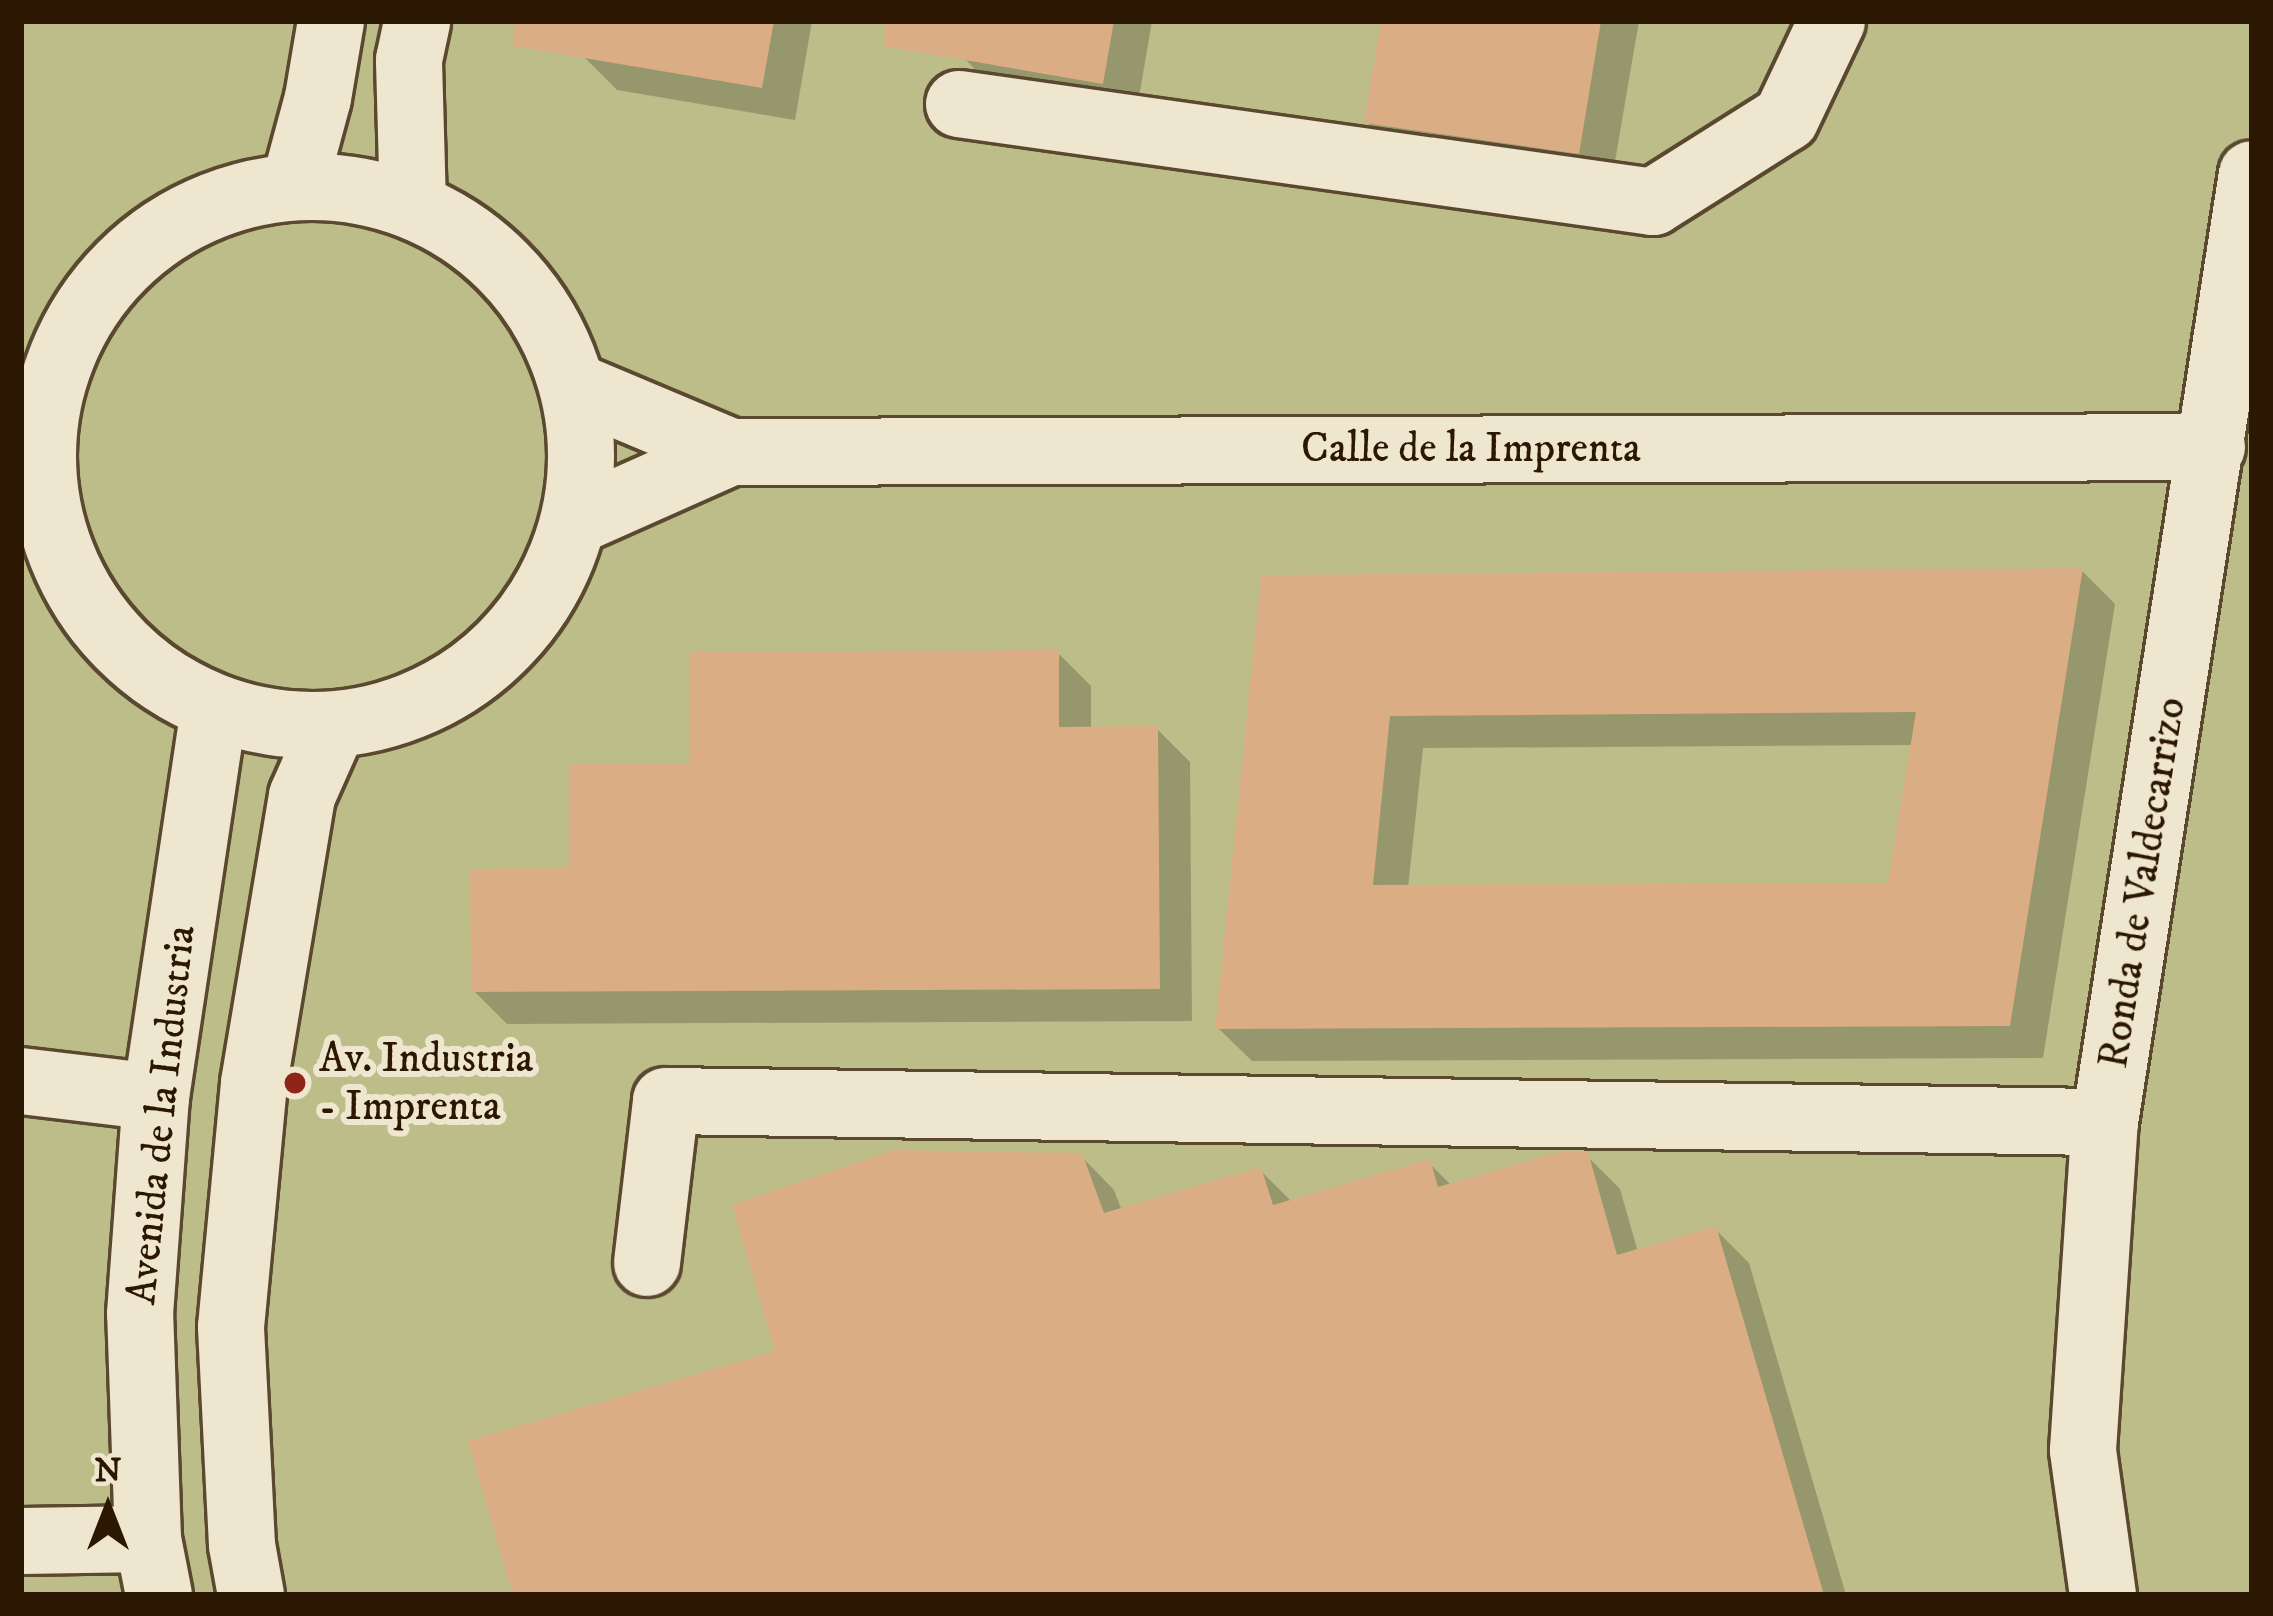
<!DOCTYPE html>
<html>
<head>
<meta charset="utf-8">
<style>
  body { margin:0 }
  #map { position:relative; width:2273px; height:1616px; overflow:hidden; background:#e6d9b7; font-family:"IM FELL DW Pica",serif }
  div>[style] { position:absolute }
  .green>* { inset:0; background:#bcbd89; transform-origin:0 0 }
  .shadow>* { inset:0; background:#0003 }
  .building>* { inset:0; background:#daad85 }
  .roads { filter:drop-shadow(3px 0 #5a482f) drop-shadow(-3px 0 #5a482f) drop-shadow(0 3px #5a482f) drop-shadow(0 -3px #5a482f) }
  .minor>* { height:66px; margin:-33px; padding:0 33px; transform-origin:33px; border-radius:33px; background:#efe6d0 }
  .minor>.ring { margin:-33px; padding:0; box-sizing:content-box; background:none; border:66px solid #efe6d0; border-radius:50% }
  .dots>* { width:33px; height:33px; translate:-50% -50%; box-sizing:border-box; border:6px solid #efe6d0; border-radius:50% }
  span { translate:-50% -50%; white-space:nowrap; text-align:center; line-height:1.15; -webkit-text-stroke:12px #efe6d0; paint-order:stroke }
  .street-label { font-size:42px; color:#2b1702 }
  .poi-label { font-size:42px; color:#2b1702 }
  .left { translate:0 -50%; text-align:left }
  .frame { position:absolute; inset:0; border:24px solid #2b1702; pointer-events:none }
  .north { position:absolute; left:48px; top:1448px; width:120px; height:120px; -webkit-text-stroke:9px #efe6d0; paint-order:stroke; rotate:0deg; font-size:33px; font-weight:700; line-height:48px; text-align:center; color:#2b1702 }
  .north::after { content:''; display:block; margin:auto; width:42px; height:54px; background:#2b1702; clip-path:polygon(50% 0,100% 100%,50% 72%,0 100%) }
</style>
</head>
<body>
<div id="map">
  <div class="green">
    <div style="left:21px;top:21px;width:2231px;height:1574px"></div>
  </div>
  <div class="shadow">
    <div style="clip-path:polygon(590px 21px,812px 21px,795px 120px,617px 90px,584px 57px)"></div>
    <div style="clip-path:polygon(930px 21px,1152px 21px,1136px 115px,995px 91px)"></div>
    <div style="clip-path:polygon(1384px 21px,1639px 21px,1611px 185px,1400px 156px,1367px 122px)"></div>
    <div style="clip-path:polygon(evenodd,2082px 571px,2115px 604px,2043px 1058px,1252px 1061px,1218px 1028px,1264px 578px,2082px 571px,1913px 745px,1891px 886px,1408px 888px,1423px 748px,1913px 745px)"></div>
    <div style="clip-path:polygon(1058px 653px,1091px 686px,1091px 729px,1157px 729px,1190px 762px,1192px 1021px,507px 1024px,474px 991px,573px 871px,693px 766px)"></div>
    <div style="clip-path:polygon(1586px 1155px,1620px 1189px,1638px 1252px,1715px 1229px,1749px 1263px,1846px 1595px,516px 1595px,779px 1353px,1081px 1156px,1114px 1190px,1122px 1211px,1260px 1170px,1293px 1203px,1429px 1163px,1452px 1186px)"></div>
  </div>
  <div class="building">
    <div style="clip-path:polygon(515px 21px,774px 21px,762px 88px,513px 46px)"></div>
    <div style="clip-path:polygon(886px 21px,1114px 21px,1103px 84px,884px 46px)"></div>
    <div style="clip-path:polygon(1381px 21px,1601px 21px,1579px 154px,1364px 123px)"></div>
    <div style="clip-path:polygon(evenodd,2083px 568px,2010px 1026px,1215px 1029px,1261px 575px,2083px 568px,1916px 712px,1888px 883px,1373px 885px,1390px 716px,1916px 712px)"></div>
    <div style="clip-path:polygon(1059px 650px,1059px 727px,1158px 726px,1160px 989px,471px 992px,470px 869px,570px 868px,570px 764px,690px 763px,690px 652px)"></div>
    <div style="clip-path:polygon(893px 1150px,1082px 1153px,1104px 1213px,1261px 1167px,1273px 1205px,1430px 1159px,1438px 1187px,1559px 1152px,1588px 1152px,1617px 1255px,1716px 1226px,1824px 1595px,513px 1595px,468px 1441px,775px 1351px,732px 1205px)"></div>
  </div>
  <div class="roads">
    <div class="minor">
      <div style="left:959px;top:104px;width:701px;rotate:8.04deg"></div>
      <div style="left:1653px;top:202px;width:157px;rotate:-32.3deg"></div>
      <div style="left:1786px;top:118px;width:107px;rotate:-64.6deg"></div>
      <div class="ring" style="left:43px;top:187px;width:472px;height:472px"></div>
      <div style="left:294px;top:187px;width:92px;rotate:-74.9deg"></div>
      <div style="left:318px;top:98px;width:78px;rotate:-80.4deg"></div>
      <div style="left:413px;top:205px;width:145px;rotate:-91.6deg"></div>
      <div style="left:409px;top:60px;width:40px;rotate:-78deg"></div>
      <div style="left:574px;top:386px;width:170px;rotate:22.8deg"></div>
      <div style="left:731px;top:452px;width:1481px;rotate:-0.19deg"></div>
      <div style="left:576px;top:521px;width:170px;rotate:-24deg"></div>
      <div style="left:21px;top:1081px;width:136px;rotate:6.8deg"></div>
      <div style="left:647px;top:1263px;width:163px;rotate:-83.3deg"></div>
      <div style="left:666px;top:1101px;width:1439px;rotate:0.84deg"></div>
      <div style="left:21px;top:1541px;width:127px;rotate:-0.9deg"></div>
      <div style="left:159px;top:1595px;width:57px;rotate:-101.1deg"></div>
      <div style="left:148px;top:1539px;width:225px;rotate:-92deg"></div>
      <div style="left:140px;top:1314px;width:218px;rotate:-85.8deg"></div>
      <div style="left:156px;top:1097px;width:393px;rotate:-81.5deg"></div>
      <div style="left:251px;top:1595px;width:51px;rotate:-100.2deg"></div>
      <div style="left:242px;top:1545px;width:218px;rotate:-92.9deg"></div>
      <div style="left:231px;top:1327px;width:245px;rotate:-84.6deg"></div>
      <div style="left:254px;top:1083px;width:291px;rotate:-80.5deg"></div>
      <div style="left:302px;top:796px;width:77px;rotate:-66.1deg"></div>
      <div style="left:2103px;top:1595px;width:146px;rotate:-97.9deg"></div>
      <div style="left:2083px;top:1450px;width:329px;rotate:-86.2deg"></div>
      <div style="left:2105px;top:1122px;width:959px;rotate:-81.19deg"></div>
    </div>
  </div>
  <div class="dots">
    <div style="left:295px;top:1083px;background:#8f2418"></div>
  </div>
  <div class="street-label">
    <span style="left:1471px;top:449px">Calle de la Imprenta</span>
    <span style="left:2143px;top:883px;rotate:-81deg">Ronda de Valdecarrizo</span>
    <span style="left:162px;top:1115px;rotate:-84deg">Avenida de la Industria</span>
  </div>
  <div class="poi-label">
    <span class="left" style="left:319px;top:1083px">Av. Industria<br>- Imprenta</span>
  </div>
  <div class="frame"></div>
  <div class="north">N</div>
</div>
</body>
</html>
